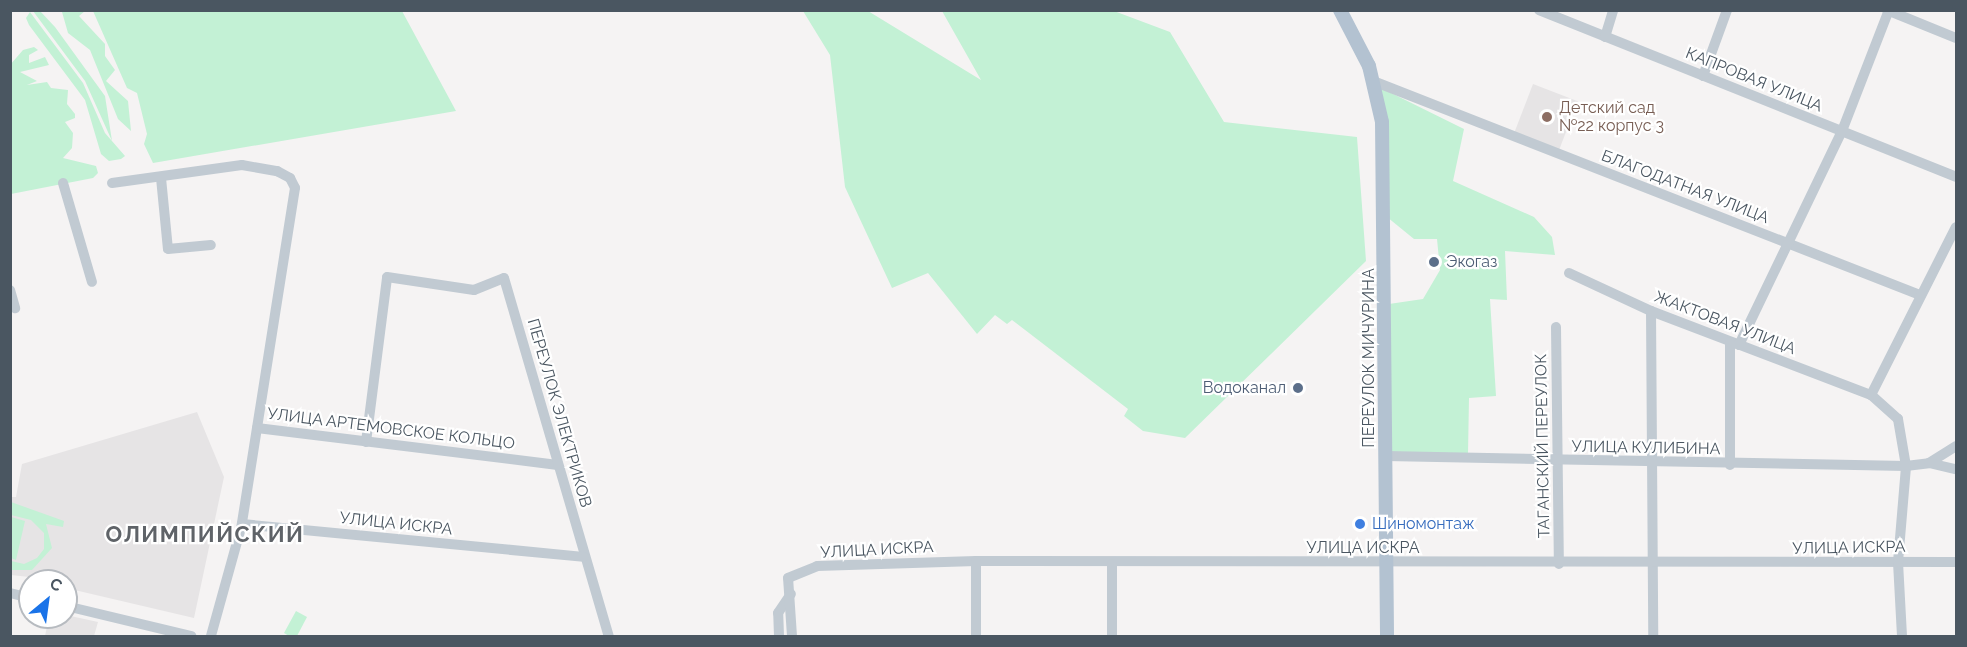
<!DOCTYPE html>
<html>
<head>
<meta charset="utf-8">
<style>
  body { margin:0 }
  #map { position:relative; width:1967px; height:647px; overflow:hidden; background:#f5f3f3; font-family:Raleway,sans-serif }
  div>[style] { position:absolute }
  .education>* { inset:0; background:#e6e4e5; transform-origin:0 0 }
  .green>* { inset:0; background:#c3f1d5 }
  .minor>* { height:10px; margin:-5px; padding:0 5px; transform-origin:5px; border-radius:5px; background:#c1cad2 }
  .major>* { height:14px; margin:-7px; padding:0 7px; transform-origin:7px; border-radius:7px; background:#b3c2d1 }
  .dots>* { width:16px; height:16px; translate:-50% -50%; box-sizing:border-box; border:3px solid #fff; border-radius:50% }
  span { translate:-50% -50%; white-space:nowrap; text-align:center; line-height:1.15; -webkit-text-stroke:4.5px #fff; paint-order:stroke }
  .street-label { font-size:16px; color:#4a5661 }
  .education-label { font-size:16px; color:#785e54 }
  .left { translate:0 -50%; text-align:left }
  .service-label { font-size:16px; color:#4e5e75 }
  .right { translate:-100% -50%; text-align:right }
  .shop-label { font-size:16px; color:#366cbe }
  .district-label { font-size:22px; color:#5f6368; font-weight:700; letter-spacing:1.5px }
  .frame { position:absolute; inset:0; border:12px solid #4a5661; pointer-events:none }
  .north { position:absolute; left:18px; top:569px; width:60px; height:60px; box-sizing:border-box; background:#fff; border:2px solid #b7bbc0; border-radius:50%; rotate:29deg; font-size:16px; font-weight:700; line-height:24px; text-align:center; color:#4a5661 }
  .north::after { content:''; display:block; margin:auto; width:21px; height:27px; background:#1a73e8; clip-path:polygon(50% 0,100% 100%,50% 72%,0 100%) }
</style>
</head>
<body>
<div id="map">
  <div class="education">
    <div style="left:1533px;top:84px;width:48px;height:52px;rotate:21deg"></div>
    <div style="clip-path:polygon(197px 412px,224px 477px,194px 618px,66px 588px,66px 581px,11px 575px,11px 497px,16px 497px,22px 464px)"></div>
    <div style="clip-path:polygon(66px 615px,98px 622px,94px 636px,45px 636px,49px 617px)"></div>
  </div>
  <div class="green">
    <div style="clip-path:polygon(33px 11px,40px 11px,55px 27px,105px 96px,112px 141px,85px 81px)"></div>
    <div style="clip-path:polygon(93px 11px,402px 11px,456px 111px,153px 163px,144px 144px,147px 134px,137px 93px,127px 88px)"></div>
    <div style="clip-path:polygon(803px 11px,868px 11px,981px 80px,942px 11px,1114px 11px,1170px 32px,1224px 122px,1357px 137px,1366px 261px,1185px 438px,1143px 431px,1124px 416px,1128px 409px,1012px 320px,1007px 324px,995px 315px,977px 334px,928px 273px,892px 288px,845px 187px,830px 55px)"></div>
    <div style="clip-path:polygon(30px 12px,83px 83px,105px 133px,125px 156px,121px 159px,109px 161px,101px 154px,85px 100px,29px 25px,26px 18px)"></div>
    <div style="clip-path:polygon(62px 12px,85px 11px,79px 16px,105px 44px,105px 56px,115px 70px,106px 81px,128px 101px,131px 131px,118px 119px,90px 50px,68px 33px)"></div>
    <div style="clip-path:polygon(34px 47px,38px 50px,29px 55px,29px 63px,45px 57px,49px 65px,20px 72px,37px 81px,27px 85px,47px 82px,51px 88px,68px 90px,67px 104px,75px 114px,75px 118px,65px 122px,73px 133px,72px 148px,63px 158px,96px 166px,98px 173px,93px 178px,11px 194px,10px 65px,23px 50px)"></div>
    <div style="clip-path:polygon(1379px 87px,1464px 129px,1453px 181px,1534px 217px,1552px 237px,1555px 255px,1505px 251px,1507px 300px,1490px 299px,1496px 396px,1469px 398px,1468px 454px,1389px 453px,1389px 304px,1423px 299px,1440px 270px,1437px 239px,1414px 239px,1387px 217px)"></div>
    <div style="clip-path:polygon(11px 502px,64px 521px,63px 527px,46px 524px,52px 548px,32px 570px,11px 570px,11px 561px,24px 564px,37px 558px,44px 549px,44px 533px,31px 520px,11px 515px)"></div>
    <div style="clip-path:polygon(11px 517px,25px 521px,16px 560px,11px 558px)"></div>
    <div style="clip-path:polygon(296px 611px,307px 617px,297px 636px,289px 636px,284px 633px)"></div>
  </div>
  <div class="minor">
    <div style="left:1539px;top:10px;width:449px;rotate:21.8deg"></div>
    <div style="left:1887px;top:10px;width:74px;rotate:22.1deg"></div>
    <div style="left:1605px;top:37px;width:28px;rotate:-73deg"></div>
    <div style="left:1703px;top:76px;width:70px;rotate:-70deg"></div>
    <div style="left:1373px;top:81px;width:587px;rotate:21.37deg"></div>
    <div style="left:161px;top:178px;width:71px;rotate:84.4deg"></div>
    <div style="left:168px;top:249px;width:43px;rotate:-5.3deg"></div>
    <div style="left:63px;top:183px;width:103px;rotate:73.7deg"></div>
    <div style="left:112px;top:183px;width:131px;rotate:-7.9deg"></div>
    <div style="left:242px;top:165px;width:36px;rotate:10deg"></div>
    <div style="left:277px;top:171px;width:15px;rotate:28deg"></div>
    <div style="left:290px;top:178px;width:11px;rotate:63deg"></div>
    <div style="left:295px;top:188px;width:340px;rotate:99deg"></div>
    <div style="left:242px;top:524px;width:116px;rotate:105.5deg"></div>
    <div style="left:1569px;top:273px;width:90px;rotate:24.9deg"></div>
    <div style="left:1651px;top:311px;width:235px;rotate:20.9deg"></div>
    <div style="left:10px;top:290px;width:19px;rotate:74deg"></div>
    <div style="left:1651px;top:311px;width:325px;rotate:89.6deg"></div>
    <div style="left:1556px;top:327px;width:237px;rotate:89.3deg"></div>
    <div style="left:1739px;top:345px;width:237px;rotate:-64.3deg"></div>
    <div style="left:1842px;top:131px;width:130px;rotate:-68.8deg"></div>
    <div style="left:257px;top:428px;width:303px;rotate:7deg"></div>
    <div style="left:366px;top:442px;width:166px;rotate:-82.7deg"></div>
    <div style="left:387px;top:277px;width:88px;rotate:8.5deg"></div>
    <div style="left:474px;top:290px;width:32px;rotate:-22deg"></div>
    <div style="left:504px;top:278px;width:373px;rotate:73.7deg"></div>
    <div style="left:1386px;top:456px;width:520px;rotate:1.1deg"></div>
    <div style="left:1906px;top:466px;width:23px;rotate:-7deg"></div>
    <div style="left:1929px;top:463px;width:32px;rotate:-32deg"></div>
    <div style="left:1929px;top:463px;width:28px;rotate:13deg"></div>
    <div style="left:1730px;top:465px;width:123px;rotate:-90deg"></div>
    <div style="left:242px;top:524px;width:343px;rotate:5.5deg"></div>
    <div style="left:10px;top:593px;width:21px;rotate:14deg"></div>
    <div style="left:66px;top:606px;width:129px;rotate:13.5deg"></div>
    <div style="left:779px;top:636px;width:23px;rotate:-92deg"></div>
    <div style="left:778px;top:613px;width:23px;rotate:-56deg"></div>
    <div style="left:792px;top:636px;width:58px;rotate:-93.9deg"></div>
    <div style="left:788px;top:578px;width:31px;rotate:-22deg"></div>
    <div style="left:817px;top:566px;width:159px;rotate:-1.8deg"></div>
    <div style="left:976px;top:561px;width:980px;rotate:0.06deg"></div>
    <div style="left:976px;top:636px;width:75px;rotate:-90deg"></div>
    <div style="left:1112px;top:636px;width:72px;rotate:-90deg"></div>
    <div style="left:1902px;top:636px;width:74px;rotate:-93.1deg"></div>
    <div style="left:1898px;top:562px;width:96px;rotate:-85.2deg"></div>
    <div style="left:1906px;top:466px;width:48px;rotate:-99.7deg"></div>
    <div style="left:1898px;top:419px;width:36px;rotate:-138deg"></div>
    <div style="left:1871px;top:395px;width:188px;rotate:-63.2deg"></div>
  </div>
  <div class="major">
    <div style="left:1340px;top:10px;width:63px;rotate:62.6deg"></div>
    <div style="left:1369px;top:66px;width:57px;rotate:76.9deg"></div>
    <div style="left:1382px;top:122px;width:514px;rotate:89.44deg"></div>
  </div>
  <div class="dots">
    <div style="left:1547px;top:117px;background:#8d6e63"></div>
    <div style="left:1434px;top:262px;background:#5c6f8a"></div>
    <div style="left:1298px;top:388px;background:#5c6f8a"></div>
    <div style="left:1360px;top:524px;background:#3f7fe0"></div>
  </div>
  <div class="street-label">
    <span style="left:1754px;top:80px;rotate:22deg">КАПРОВАЯ УЛИЦА</span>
    <span style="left:1685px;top:187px;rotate:21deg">БЛАГОДАТНАЯ УЛИЦА</span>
    <span style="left:1725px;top:323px;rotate:21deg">ЖАКТОВАЯ УЛИЦА</span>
    <span style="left:1369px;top:358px;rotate:-90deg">ПЕРЕУЛОК МИЧУРИНА</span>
    <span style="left:559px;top:413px;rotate:74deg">ПЕРЕУЛОК ЭЛЕКТРИКОВ</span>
    <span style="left:391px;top:429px;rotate:7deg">УЛИЦА АРТЕМОВСКОЕ КОЛЬЦО</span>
    <span style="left:1543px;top:446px;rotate:-91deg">ТАГАНСКИЙ ПЕРЕУЛОК</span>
    <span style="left:1646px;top:448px;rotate:1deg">УЛИЦА КУЛИБИНА</span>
    <span style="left:396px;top:524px;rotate:6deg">УЛИЦА ИСКРА</span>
    <span style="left:1363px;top:548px">УЛИЦА ИСКРА</span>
    <span style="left:1849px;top:548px;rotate:-1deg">УЛИЦА ИСКРА</span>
    <span style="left:877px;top:550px;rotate:-3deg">УЛИЦА ИСКРА</span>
  </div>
  <div class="education-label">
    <span class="left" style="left:1559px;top:117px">Детский сад<br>№22 корпус 3</span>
  </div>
  <div class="service-label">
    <span class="left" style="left:1446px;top:262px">Экогаз</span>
    <span class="right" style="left:1286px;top:388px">Водоканал</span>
  </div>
  <div class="shop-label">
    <span class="left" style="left:1372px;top:524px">Шиномонтаж</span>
  </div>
  <div class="district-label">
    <span style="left:205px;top:535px">ОЛИМПИЙСКИЙ</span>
  </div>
  <div class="frame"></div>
  <div class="north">С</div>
</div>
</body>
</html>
